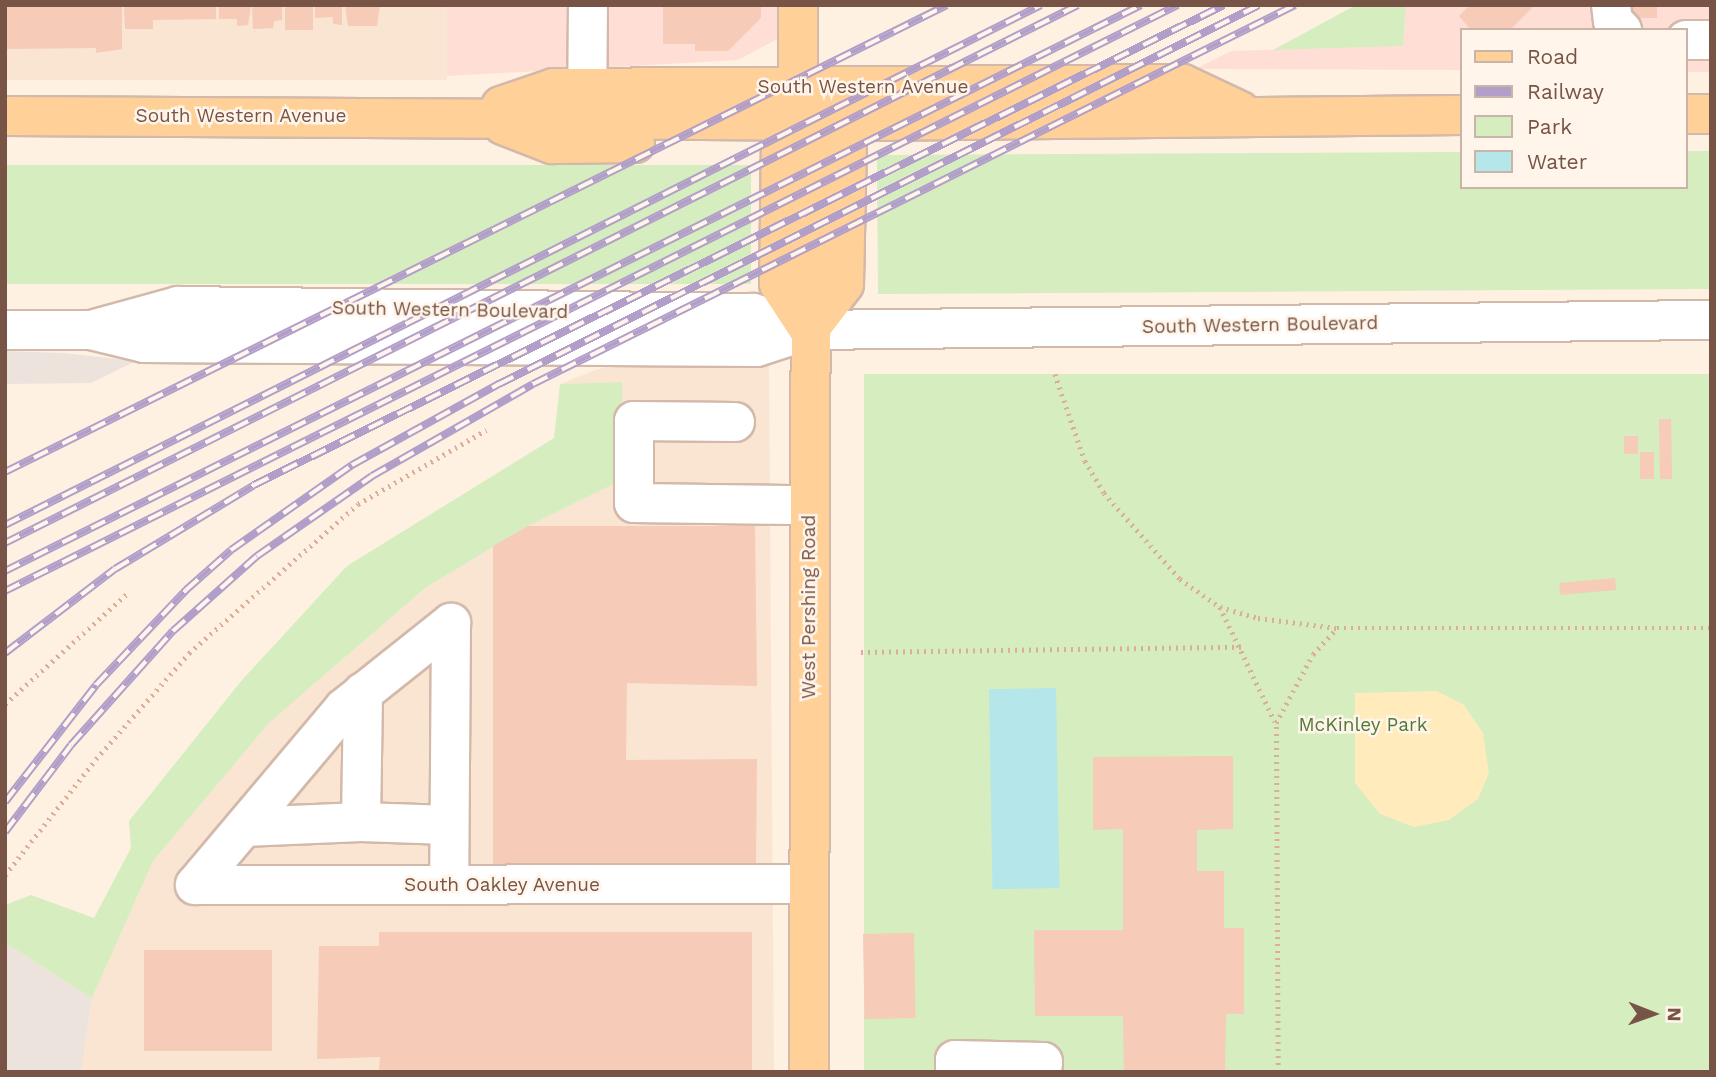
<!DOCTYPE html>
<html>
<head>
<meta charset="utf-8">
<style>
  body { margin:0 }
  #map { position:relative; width:1716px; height:1077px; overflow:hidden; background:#fef1e2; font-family:"Work Sans",sans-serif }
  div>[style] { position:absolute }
  .residential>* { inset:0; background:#f9e5d2; transform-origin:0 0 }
  .commercial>* { inset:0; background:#ffded5 }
  .industrial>* { inset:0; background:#ede3dd }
  .green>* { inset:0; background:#d5edbf; transform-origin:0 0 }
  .sand>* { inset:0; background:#ffebbb }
  .water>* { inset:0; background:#b4e6ea; transform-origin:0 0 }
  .building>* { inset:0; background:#f6cbb7; transform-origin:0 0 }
  .path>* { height:4.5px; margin-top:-2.25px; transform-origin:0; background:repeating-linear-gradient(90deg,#dbae9a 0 2px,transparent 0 7px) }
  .roads { filter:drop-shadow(2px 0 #d2b9aa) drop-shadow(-2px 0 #d2b9aa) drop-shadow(0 2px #d2b9aa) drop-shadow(0 -2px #d2b9aa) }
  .minor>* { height:38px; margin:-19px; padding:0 19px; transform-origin:19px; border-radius:19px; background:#fff }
  .major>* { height:38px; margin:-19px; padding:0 19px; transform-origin:19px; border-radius:19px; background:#ffd198 }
  .rail>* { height:8px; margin-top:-4px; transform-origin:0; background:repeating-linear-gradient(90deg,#fff5ea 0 16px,#b29fc9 0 32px); box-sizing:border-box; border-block:2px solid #b29fc9 }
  span { translate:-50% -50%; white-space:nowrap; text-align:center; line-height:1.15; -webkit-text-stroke:5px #fff5ea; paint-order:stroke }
  .street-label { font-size:19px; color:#785446 }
  .park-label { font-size:19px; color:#527a3a }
  .frame { position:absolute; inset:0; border:7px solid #785446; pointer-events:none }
  .legend { position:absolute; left:1460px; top:28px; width:228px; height:161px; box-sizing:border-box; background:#fff5ea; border:2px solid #c9b5a8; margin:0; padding:9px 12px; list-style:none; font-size:21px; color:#785446 }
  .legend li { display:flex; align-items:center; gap:14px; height:35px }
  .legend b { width:35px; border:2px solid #c9b5a8 }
  .north { position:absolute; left:1618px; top:979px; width:70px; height:70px; -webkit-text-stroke:5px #fff5ea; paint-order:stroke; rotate:91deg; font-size:19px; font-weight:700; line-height:28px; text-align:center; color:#785446 }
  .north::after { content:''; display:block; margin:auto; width:24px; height:32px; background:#785446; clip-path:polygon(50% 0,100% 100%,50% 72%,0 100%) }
</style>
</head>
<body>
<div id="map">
  <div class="residential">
    <div style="left:5px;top:5px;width:442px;height:75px"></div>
    <div style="clip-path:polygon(769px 362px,774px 1072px,81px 1072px,92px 998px,153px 861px,269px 723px,425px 588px,528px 526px,622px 480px,622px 382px,560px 384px,611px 364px)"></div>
  </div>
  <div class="commercial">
    <div style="clip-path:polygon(447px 5px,781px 5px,781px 37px,738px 60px,447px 76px)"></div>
    <div style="clip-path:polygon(1406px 5px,1711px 5px,1711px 72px,1686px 72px,1686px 30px,1462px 30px,1462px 70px,1195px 69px,1231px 51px,1403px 46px)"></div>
  </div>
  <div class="industrial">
    <div style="clip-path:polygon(5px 351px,63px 353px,136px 361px,91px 383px,5px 384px)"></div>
    <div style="clip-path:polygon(5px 943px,92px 998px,81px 1072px,5px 1072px)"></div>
  </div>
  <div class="green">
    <div style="clip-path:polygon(1356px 5px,1406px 5px,1403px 46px,1273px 50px)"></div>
    <div style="clip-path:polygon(1686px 151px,1711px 151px,1711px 289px,878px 294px,877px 155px,1462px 152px,1462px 187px,1686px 187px)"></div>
    <div style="left:5px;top:165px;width:746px;height:119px"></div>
    <div style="left:1711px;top:374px;width:698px;height:847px;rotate:90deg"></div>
    <div style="clip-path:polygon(622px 382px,622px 480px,528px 526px,425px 588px,269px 723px,153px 861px,92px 998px,5px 943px,5px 905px,31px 895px,94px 918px,131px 848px,129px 821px,242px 680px,347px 566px,554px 438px,560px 384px)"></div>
  </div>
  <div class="sand">
    <div style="clip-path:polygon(1437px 691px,1464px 705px,1483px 733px,1489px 773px,1478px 799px,1449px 820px,1414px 827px,1380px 814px,1355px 783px,1355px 693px)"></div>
  </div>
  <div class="water">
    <div style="left:1056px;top:688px;width:200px;height:67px;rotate:89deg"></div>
  </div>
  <div class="building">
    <div style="clip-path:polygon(5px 5px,122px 5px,122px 49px,96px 53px,96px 48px,5px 49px)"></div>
    <div style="clip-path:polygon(124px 5px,216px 5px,216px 19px,153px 20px,153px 29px,125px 29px)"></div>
    <div style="clip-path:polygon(219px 5px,251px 5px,248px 25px,237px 26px,237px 19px,219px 19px)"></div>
    <div style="clip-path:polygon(252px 5px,282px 5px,282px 20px,274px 21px,273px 28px,253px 29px)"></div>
    <div style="left:285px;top:5px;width:28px;height:25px"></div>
    <div style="clip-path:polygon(315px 5px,342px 5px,342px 25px,333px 24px,333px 17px,315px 18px)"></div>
    <div style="clip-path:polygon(345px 5px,380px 5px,377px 26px,348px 26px)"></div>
    <div style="clip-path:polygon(663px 5px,761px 5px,761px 18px,728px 51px,695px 51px,695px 44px,663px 44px)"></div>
    <div style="clip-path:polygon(1470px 5px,1535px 5px,1510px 30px,1471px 30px,1459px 16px)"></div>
    <div style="left:1620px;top:5px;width:37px;height:13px"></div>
    <div style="left:1671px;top:419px;width:60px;height:12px;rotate:89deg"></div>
    <div style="left:1624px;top:436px;width:14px;height:18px"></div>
    <div style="left:1640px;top:452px;width:14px;height:27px"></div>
    <div style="clip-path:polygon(528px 526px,755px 526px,757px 686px,627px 683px,626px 760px,757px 759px,756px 865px,493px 864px,493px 546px)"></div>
    <div style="left:1615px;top:578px;width:12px;height:56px;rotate:85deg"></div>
    <div style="clip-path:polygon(1233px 756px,1233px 829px,1197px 830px,1197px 871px,1224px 871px,1224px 928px,1244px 928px,1244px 1014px,1226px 1014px,1225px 1072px,1124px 1072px,1123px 1016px,1035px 1016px,1034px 930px,1123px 930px,1123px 829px,1093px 830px,1093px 757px)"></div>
    <div style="clip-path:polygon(379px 932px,752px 932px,752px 1072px,379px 1072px,380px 1057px,317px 1059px,319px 946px,379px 946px)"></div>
    <div style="left:914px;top:933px;width:85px;height:51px;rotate:89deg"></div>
    <div style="left:144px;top:950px;width:128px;height:101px"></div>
  </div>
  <div class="path">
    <div style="left:1055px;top:374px;width:92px;rotate:71deg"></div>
    <div style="left:1085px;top:461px;width:37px;rotate:59deg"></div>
    <div style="left:1104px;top:493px;width:115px;rotate:48.5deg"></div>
    <div style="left:1180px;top:579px;width:49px;rotate:35deg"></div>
    <div style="left:1220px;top:607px;width:40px;rotate:16deg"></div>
    <div style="left:1258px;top:618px;width:79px;rotate:7.3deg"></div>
    <div style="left:1220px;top:607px;width:127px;rotate:64.4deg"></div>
    <div style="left:861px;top:652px;width:381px;rotate:-0.8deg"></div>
    <div style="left:5px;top:704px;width:166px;rotate:-42.1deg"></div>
    <div style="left:5px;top:875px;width:147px;rotate:-51.9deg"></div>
    <div style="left:96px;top:759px;width:141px;rotate:-48.7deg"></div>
    <div style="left:189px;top:653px;width:225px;rotate:-41.4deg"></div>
    <div style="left:358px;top:504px;width:148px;rotate:-30deg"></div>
    <div style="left:1278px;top:1072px;width:349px;rotate:-90.3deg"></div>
    <div style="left:1276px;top:723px;width:78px;rotate:-61.8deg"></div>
    <div style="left:1313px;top:654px;width:35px;rotate:-47deg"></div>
    <div style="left:1337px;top:628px;width:374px"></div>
  </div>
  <div class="roads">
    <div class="minor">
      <div style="left:1611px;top:5px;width:16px;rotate:83deg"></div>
      <div style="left:1613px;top:21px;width:13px;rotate:45deg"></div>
      <div style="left:1686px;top:40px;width:25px"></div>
      <div style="left:587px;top:117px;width:112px;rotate:-89.5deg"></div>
      <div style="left:5px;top:330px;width:86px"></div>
      <div style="left:91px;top:330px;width:55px;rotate:13.8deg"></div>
      <div style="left:144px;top:343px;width:613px;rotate:0.37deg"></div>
      <div style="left:757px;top:347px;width:55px;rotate:-18.1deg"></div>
      <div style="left:91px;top:330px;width:90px;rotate:-15.4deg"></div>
      <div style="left:178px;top:306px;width:575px;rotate:0.7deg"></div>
      <div style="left:753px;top:313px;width:59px;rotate:16.9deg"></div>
      <div style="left:809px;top:330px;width:902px;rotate:-0.64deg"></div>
      <div style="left:735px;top:422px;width:101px;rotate:-179.4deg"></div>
      <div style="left:634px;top:421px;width:82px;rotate:90deg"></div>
      <div style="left:634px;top:503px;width:175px;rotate:0.7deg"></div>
      <div style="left:361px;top:822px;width:130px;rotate:-89.1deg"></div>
      <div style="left:244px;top:827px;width:117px;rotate:-2.4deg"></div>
      <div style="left:361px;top:822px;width:88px;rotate:2deg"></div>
      <div style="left:195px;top:885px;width:231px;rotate:-49.9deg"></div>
      <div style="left:344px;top:708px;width:137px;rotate:-38.5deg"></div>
      <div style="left:451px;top:623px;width:262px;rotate:90.4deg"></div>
      <div style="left:195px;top:885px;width:614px;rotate:-0.09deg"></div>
      <div style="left:955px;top:1072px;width:12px;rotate:-90deg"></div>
      <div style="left:955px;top:1060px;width:88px;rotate:1.3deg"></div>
      <div style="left:1043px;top:1062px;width:10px;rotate:96deg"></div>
    </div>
    <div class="major">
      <div style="left:798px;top:5px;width:114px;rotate:90deg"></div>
      <div style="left:798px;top:119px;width:26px;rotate:61deg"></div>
      <div style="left:811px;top:142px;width:930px;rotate:90.12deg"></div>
      <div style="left:501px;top:106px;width:56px;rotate:-18.8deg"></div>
      <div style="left:554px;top:88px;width:629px;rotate:-0.36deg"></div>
      <div style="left:1183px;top:84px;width:63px;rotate:25.3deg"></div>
      <div style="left:1686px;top:114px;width:25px"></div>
      <div style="left:5px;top:116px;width:859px;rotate:0.33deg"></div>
      <div style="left:864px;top:121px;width:598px;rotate:-0.57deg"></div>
      <div style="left:503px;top:125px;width:53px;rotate:21.2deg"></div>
      <div style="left:552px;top:144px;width:83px;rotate:-0.7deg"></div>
      <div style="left:781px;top:141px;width:143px;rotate:90.8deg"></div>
      <div style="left:779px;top:284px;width:55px;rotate:56.9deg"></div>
      <div style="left:809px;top:330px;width:58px;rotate:-52.7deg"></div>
      <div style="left:844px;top:284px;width:143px;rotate:-88.8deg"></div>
    </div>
  </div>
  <div class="rail">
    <div style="left:5px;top:472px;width:1051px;rotate:-26.37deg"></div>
    <div style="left:5px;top:525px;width:1159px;rotate:-26.65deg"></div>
    <div style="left:5px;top:543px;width:1200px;rotate:-26.63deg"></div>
    <div style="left:5px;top:571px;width:1269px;rotate:-26.48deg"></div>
    <div style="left:5px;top:591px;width:1311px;rotate:-26.55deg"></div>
    <div style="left:5px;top:653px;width:138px;rotate:-37.4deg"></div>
    <div style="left:115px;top:569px;width:162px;rotate:-31.1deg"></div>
    <div style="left:254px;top:485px;width:1082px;rotate:-26.33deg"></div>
    <div style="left:5px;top:802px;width:148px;rotate:-52.1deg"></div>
    <div style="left:96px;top:685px;width:131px;rotate:-46.5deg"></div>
    <div style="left:186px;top:590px;width:60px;rotate:-41.6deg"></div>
    <div style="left:231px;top:550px;width:148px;rotate:-35.1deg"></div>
    <div style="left:352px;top:465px;width:168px;rotate:-28.9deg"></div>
    <div style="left:499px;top:384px;width:849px;rotate:-26.5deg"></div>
    <div style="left:5px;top:832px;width:109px;rotate:-52.8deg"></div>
    <div style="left:71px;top:745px;width:153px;rotate:-48.2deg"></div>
    <div style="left:173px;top:631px;width:113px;rotate:-41.8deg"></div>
    <div style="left:257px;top:556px;width:140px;rotate:-34.8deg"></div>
    <div style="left:372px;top:476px;width:185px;rotate:-29.7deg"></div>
    <div style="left:533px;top:384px;width:851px;rotate:-26.44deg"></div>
  </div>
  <div class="street-label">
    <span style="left:863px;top:87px">South Western Avenue</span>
    <span style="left:241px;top:116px">South Western Avenue</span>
    <span style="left:450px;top:310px;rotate:1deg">South Western Boulevard</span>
    <span style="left:1260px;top:325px;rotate:-1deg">South Western Boulevard</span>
    <span style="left:809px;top:607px;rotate:-90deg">West Pershing Road</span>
    <span style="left:502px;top:885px">South Oakley Avenue</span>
  </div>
  <div class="park-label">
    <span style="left:1363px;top:725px">McKinley Park</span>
  </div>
  <div class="frame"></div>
  <ul class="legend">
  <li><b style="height:9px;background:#ffd198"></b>Road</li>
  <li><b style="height:9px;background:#b29fc9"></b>Railway</li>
  <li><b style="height:19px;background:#d5edbf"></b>Park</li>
  <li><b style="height:19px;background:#b4e6ea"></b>Water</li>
  </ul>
  <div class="north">N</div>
</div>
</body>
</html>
